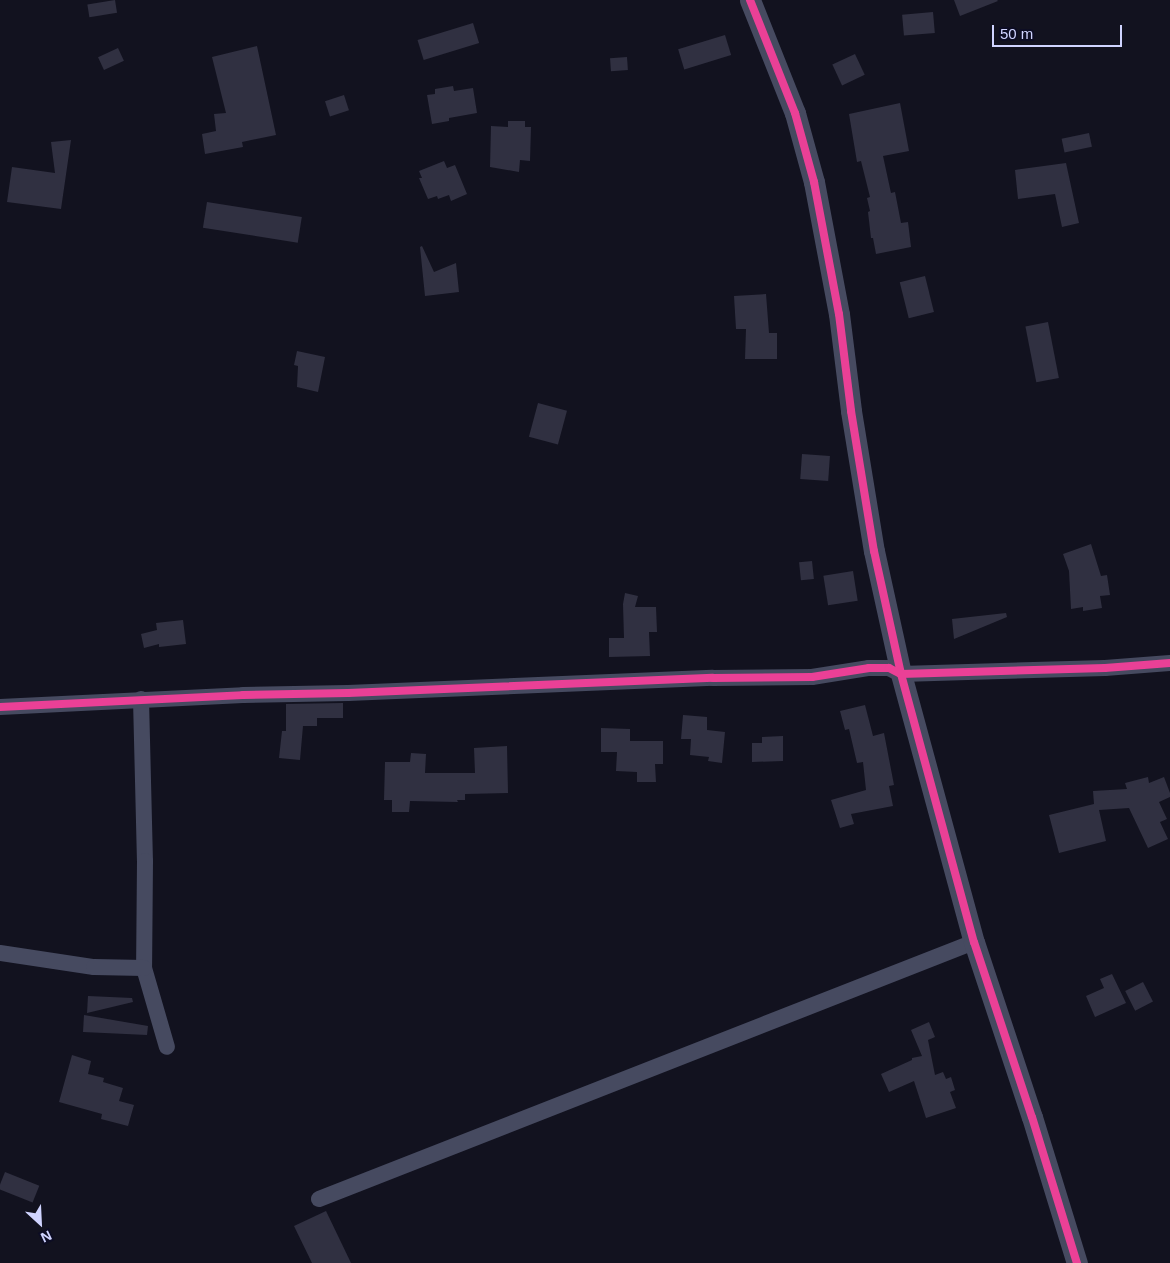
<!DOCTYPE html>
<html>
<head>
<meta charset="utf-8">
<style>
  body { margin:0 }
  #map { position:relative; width:1170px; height:1263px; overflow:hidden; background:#12121f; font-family:Arial,sans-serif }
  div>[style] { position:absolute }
  .building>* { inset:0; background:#303041; transform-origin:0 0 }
  .minor>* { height:16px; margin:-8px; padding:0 8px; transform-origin:8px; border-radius:8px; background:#464a60 }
  .tertiary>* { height:21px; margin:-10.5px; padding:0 10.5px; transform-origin:10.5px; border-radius:10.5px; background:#464a60 }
  .cycleway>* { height:8px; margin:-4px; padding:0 4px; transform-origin:4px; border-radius:4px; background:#ea4096 }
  span { translate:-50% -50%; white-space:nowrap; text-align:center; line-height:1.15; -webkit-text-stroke:5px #0d0d24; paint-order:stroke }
  .north { position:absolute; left:15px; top:1198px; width:50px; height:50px; -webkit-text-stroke:4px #0d0d24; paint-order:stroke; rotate:155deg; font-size:14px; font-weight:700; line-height:20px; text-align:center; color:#d0d4ff }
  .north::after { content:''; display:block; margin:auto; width:18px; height:22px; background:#d0d4ff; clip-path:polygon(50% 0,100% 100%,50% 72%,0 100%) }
  .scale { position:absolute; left:992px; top:25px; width:130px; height:22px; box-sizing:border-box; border:2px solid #d0d4ff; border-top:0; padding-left:6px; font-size:15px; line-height:18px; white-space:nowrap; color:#d0d4ff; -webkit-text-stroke:4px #0d0d24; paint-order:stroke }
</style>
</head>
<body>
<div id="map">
  <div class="building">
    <div style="left:115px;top:0;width:13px;height:28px;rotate:81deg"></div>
    <div style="clip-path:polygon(954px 0,997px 0,998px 1px,960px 16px)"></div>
    <div style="left:933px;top:12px;width:21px;height:31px;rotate:85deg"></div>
    <div style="left:473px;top:23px;width:21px;height:58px;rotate:73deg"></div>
    <div style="left:725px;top:35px;width:21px;height:49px;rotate:73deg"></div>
    <div style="clip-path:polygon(257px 46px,276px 135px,242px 142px,243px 147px,205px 154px,202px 134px,216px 131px,214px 114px,226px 113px,212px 57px)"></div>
    <div style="left:118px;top:48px;width:14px;height:22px;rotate:65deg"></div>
    <div style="left:855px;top:54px;width:23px;height:25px;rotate:65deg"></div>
    <div style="left:627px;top:57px;width:13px;height:17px;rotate:86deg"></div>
    <div style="clip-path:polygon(453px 86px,454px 91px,473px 88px,477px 113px,449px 118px,449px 121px,432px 124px,427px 95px,435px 94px,435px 89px)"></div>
    <div style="left:344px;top:95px;width:16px;height:20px;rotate:72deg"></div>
    <div style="clip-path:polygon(900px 103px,909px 151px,883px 156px,891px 193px,895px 192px,901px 223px,908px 222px,911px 247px,876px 254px,873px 238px,871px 238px,868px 212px,870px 211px,867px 198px,870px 197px,861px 161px,857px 162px,849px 114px)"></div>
    <div style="clip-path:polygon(508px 121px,525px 121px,525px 127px,531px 127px,530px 161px,520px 160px,519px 172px,490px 167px,491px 126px,508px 127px)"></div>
    <div style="left:1089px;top:133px;width:14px;height:28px;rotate:78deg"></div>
    <div style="clip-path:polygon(71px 140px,61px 209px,7px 202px,12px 167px,55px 173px,51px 142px)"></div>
    <div style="clip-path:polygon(444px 161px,447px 168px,455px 165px,467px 194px,451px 201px,449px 195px,438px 199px,437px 196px,428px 199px,419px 178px,422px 178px,419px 171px)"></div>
    <div style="clip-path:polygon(1066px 163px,1079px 223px,1062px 227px,1055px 194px,1018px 199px,1015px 170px)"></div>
    <div style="left:207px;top:202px;width:96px;height:26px;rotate:9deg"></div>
    <div style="clip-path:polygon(422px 246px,434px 272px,456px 263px,459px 292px,425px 296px,420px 247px)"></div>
    <div style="left:925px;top:276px;width:37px;height:26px;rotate:76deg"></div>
    <div style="clip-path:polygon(766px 294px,769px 333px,777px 333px,777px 359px,745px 359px,746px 329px,736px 329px,734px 296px)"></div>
    <div style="left:1048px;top:322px;width:57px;height:23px;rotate:79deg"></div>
    <div style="clip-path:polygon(297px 351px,325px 357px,318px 392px,297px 387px,298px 366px,294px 365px)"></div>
    <div style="left:538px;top:403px;width:30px;height:35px;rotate:15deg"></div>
    <div style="left:802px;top:454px;width:28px;height:25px;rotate:4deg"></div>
    <div style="clip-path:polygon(1091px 544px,1101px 576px,1107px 575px,1110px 595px,1100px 596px,1102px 608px,1083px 611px,1083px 607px,1071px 609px,1069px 571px,1063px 554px)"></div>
    <div style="left:812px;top:561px;width:18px;height:13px;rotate:84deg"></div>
    <div style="left:853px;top:571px;width:30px;height:30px;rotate:81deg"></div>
    <div style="clip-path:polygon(625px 593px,638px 596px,635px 607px,656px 607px,657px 632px,649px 632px,650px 656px,609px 657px,609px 638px,624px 638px,623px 604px)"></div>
    <div style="clip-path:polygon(1006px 613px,1007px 617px,954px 639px,952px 619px)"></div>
    <div style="clip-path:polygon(183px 620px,186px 644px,159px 647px,159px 644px,144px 648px,141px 634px,157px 630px,156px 623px)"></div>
    <div style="clip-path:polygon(343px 703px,343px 718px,317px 718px,317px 726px,303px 726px,300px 760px,279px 758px,282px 731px,286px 731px,286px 704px)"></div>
    <div style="clip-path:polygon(865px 705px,873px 736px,884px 733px,894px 785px,889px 786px,893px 806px,851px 814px,854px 824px,840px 828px,831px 800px,866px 790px,863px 762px,857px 763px,849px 729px,845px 730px,840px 711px)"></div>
    <div style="clip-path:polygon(683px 715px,707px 717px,707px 730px,725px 732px,722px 763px,708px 761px,709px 757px,690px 755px,691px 739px,681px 739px)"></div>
    <div style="clip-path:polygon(601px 728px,630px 729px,630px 741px,663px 741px,663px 764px,655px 764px,656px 782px,637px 782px,637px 772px,616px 771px,617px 752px,601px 752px)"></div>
    <div style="clip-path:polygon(783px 736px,783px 761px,752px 762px,752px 743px,762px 743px,762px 737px)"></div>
    <div style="clip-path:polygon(507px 746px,508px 793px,465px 794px,465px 800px,457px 800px,458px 802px,410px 801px,409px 812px,392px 812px,392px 800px,384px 800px,385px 762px,410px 762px,411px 753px,426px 754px,425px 773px,475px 773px,474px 748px)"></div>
    <div style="clip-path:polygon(1148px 777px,1149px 783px,1164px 777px,1170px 793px,1170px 797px,1159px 802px,1167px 819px,1160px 822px,1168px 839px,1148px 848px,1129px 808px,1099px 810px,1106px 841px,1059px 853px,1049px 815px,1094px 804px,1093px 791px,1127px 789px,1125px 783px)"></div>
    <div style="clip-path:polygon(1112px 974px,1126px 1003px,1095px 1017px,1086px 996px,1104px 988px,1100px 979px)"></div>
    <div style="left:1143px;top:982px;width:22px;height:20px;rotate:63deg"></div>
    <div style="clip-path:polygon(88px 996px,132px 998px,133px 1002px,87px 1013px)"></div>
    <div style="clip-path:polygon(84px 1015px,148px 1026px,147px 1035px,83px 1032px)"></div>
    <div style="clip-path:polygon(929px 1022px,935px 1037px,928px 1040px,935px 1075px,943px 1072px,946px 1079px,951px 1077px,955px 1090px,950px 1092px,956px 1108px,926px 1118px,914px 1081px,889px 1092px,881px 1074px,912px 1060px,912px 1058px,922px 1056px,911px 1030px)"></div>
    <div style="clip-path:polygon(72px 1055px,91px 1061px,88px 1074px,104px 1078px,103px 1082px,123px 1088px,119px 1101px,134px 1105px,128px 1126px,101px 1119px,102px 1114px,59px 1102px)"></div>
    <div style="left:5px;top:1172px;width:37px;height:18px;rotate:22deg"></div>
    <div style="clip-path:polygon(326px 1211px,351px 1263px,312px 1263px,294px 1226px)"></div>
  </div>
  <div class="minor">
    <div style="left:141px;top:699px;width:162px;rotate:88.6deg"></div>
    <div style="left:145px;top:861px;width:107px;rotate:90.5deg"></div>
    <div style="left:144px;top:968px;width:82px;rotate:73.8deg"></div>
    <div style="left:0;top:707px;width:243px;rotate:-2.8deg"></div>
    <div style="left:243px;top:695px;width:105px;rotate:-1.1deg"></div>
    <div style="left:348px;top:693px;width:365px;rotate:-2.4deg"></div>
    <div style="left:713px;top:678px;width:99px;rotate:-0.6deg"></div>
    <div style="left:812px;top:677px;width:58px;rotate:-9deg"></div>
    <div style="left:869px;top:668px;width:20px"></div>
    <div style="left:889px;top:668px;width:13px;rotate:27deg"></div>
    <div style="left:901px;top:674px;width:204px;rotate:-1.7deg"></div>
    <div style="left:1105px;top:668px;width:65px;rotate:-4.4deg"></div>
    <div style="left:0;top:953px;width:95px;rotate:8.5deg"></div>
    <div style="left:94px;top:967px;width:50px;rotate:1.1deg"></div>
    <div style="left:319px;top:1199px;width:704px;rotate:-21.42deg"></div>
  </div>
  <div class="tertiary">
    <div style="left:750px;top:0;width:122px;rotate:68.3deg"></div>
    <div style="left:795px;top:113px;width:72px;rotate:74.6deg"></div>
    <div style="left:814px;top:182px;width:134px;rotate:79.3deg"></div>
    <div style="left:839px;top:314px;width:98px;rotate:82.9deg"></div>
    <div style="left:851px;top:411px;width:142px;rotate:80.7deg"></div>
    <div style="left:874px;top:551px;width:126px;rotate:77.6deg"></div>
    <div style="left:901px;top:674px;width:278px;rotate:74.8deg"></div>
    <div style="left:974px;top:942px;width:184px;rotate:71.7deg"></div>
    <div style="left:1032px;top:1117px;width:153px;rotate:72.9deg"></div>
  </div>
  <div class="cycleway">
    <div style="left:750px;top:0;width:122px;rotate:68.3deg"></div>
    <div style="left:795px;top:113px;width:72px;rotate:74.6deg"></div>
    <div style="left:814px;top:182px;width:134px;rotate:79.3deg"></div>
    <div style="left:839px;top:314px;width:98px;rotate:82.9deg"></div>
    <div style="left:851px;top:411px;width:142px;rotate:80.7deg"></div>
    <div style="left:874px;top:551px;width:126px;rotate:77.6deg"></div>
    <div style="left:901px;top:674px;width:278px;rotate:74.8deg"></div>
    <div style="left:974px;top:942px;width:184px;rotate:71.7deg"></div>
    <div style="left:1032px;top:1117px;width:153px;rotate:72.9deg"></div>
    <div style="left:0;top:707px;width:243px;rotate:-2.8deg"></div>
    <div style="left:243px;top:695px;width:105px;rotate:-1.1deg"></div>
    <div style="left:348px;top:693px;width:365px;rotate:-2.4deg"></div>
    <div style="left:713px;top:678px;width:99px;rotate:-0.6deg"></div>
    <div style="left:812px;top:677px;width:58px;rotate:-9deg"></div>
    <div style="left:869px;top:668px;width:20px"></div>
    <div style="left:889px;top:668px;width:13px;rotate:27deg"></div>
    <div style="left:901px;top:674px;width:204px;rotate:-1.7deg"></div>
    <div style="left:1105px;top:668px;width:65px;rotate:-4.4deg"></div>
  </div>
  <div class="north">N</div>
  <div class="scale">50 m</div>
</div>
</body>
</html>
